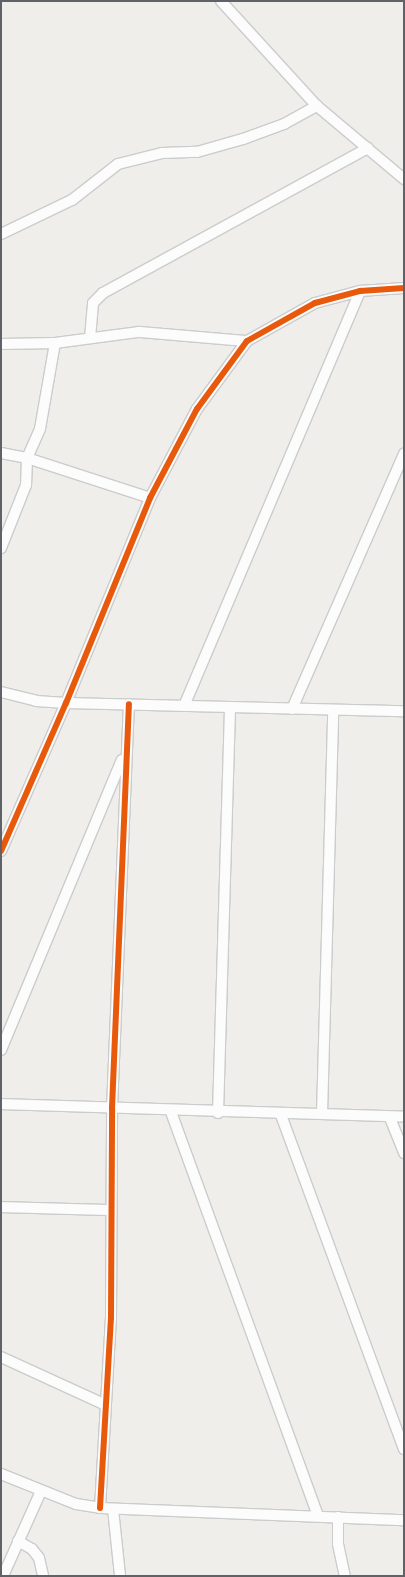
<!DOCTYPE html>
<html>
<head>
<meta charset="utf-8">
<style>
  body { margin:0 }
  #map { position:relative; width:405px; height:1577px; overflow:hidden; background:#efeeea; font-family:"PT Sans",sans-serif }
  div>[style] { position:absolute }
  .roads { filter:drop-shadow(1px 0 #cbcccc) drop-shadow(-1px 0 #cbcccc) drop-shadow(0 1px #cbcccc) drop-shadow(0 -1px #cbcccc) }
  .minor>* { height:10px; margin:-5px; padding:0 5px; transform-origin:5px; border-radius:5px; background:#fdfcfc }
  .cycleway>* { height:6px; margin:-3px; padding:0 3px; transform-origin:3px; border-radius:3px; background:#e8590c }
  span { translate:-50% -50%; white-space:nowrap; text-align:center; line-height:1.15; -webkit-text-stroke:5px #fff; paint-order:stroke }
  .frame { position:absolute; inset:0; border:2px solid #5f6368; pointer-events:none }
</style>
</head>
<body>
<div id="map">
  <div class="roads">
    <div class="minor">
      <div style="left:221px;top:1px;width:142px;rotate:47.6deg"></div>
      <div style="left:317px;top:106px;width:114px;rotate:40deg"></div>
      <div style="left:1px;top:234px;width:79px;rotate:-25.6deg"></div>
      <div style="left:72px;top:200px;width:58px;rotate:-38deg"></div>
      <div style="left:118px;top:164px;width:45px;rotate:-14deg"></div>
      <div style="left:162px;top:153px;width:35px;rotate:-2deg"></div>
      <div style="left:197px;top:152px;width:48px;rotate:-15.8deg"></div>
      <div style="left:243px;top:139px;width:44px;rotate:-20.1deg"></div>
      <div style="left:284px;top:124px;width:38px;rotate:-29deg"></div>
      <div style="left:90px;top:338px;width:35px;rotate:-85deg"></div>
      <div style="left:93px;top:303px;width:14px;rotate:-45deg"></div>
      <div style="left:103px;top:293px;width:302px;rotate:-28.7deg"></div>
      <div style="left:55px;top:343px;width:87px;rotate:99.9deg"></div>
      <div style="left:40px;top:429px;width:32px;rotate:114deg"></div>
      <div style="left:27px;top:458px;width:129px;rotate:18deg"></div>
      <div style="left:1px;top:344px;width:54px;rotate:-1.1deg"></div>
      <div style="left:55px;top:343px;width:85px;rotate:-7.5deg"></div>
      <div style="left:139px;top:332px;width:108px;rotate:4.8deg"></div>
      <div style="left:1px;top:453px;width:26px;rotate:11deg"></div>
      <div style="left:27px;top:458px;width:27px;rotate:92deg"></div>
      <div style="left:26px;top:485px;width:68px;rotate:111.6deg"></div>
      <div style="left:1px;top:692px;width:36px;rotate:14deg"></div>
      <div style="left:36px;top:701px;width:30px;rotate:4deg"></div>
      <div style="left:66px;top:703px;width:338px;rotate:1.4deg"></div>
      <div style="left:184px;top:706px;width:451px;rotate:-67deg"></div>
      <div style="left:292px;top:709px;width:279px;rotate:-66.3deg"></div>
      <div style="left:1px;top:851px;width:162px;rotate:-66.3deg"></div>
      <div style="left:66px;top:703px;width:222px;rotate:-67.7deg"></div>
      <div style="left:150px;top:498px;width:101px;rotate:-62.2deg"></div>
      <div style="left:197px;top:409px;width:84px;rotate:-53.7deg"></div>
      <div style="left:247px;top:341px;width:78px;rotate:-29.2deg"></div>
      <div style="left:315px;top:303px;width:47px;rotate:-14.9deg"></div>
      <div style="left:360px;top:291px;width:44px;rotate:-3.9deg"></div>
      <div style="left:1px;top:1050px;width:314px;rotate:-67.4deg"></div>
      <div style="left:1px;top:1104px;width:403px;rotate:1.8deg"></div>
      <div style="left:171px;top:1112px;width:430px;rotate:70deg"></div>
      <div style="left:218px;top:1113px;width:405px;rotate:-88.3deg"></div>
      <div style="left:322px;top:1114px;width:403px;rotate:-88.4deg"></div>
      <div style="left:281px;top:1115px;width:356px;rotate:69.8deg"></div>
      <div style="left:390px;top:1118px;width:38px;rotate:68deg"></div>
      <div style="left:1px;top:1207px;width:110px;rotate:1.6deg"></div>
      <div style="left:1px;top:1357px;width:115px;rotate:24.6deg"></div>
      <div style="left:1px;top:1474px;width:81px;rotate:21.8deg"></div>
      <div style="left:76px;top:1504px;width:24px;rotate:9deg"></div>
      <div style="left:100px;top:1508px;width:304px;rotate:2.3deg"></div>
      <div style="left:100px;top:1508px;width:190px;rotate:-86.7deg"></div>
      <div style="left:111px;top:1318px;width:210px;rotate:-89.7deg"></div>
      <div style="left:112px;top:1108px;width:404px;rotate:-87.6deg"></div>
      <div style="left:113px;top:1509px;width:67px;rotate:84deg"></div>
      <div style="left:338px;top:1517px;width:27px;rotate:90deg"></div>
      <div style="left:338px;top:1544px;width:33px;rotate:78deg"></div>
      <div style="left:18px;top:1541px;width:16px;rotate:30deg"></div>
      <div style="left:32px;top:1549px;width:11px;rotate:52deg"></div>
      <div style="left:39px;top:1558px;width:18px;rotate:77deg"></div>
      <div style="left:3px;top:1576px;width:93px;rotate:-65.9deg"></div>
    </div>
  </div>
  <div class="cycleway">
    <div style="left:1px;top:851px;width:162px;rotate:-66.3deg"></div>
    <div style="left:66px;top:703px;width:222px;rotate:-67.7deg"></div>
    <div style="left:150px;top:498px;width:101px;rotate:-62.2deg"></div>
    <div style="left:197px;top:409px;width:84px;rotate:-53.7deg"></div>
    <div style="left:247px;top:341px;width:78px;rotate:-29.2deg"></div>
    <div style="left:315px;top:303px;width:47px;rotate:-14.9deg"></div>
    <div style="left:360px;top:291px;width:44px;rotate:-3.9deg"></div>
    <div style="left:100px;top:1508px;width:190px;rotate:-86.7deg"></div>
    <div style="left:111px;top:1318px;width:210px;rotate:-89.7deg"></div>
    <div style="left:112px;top:1108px;width:404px;rotate:-87.6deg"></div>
  </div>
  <div class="frame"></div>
</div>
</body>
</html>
